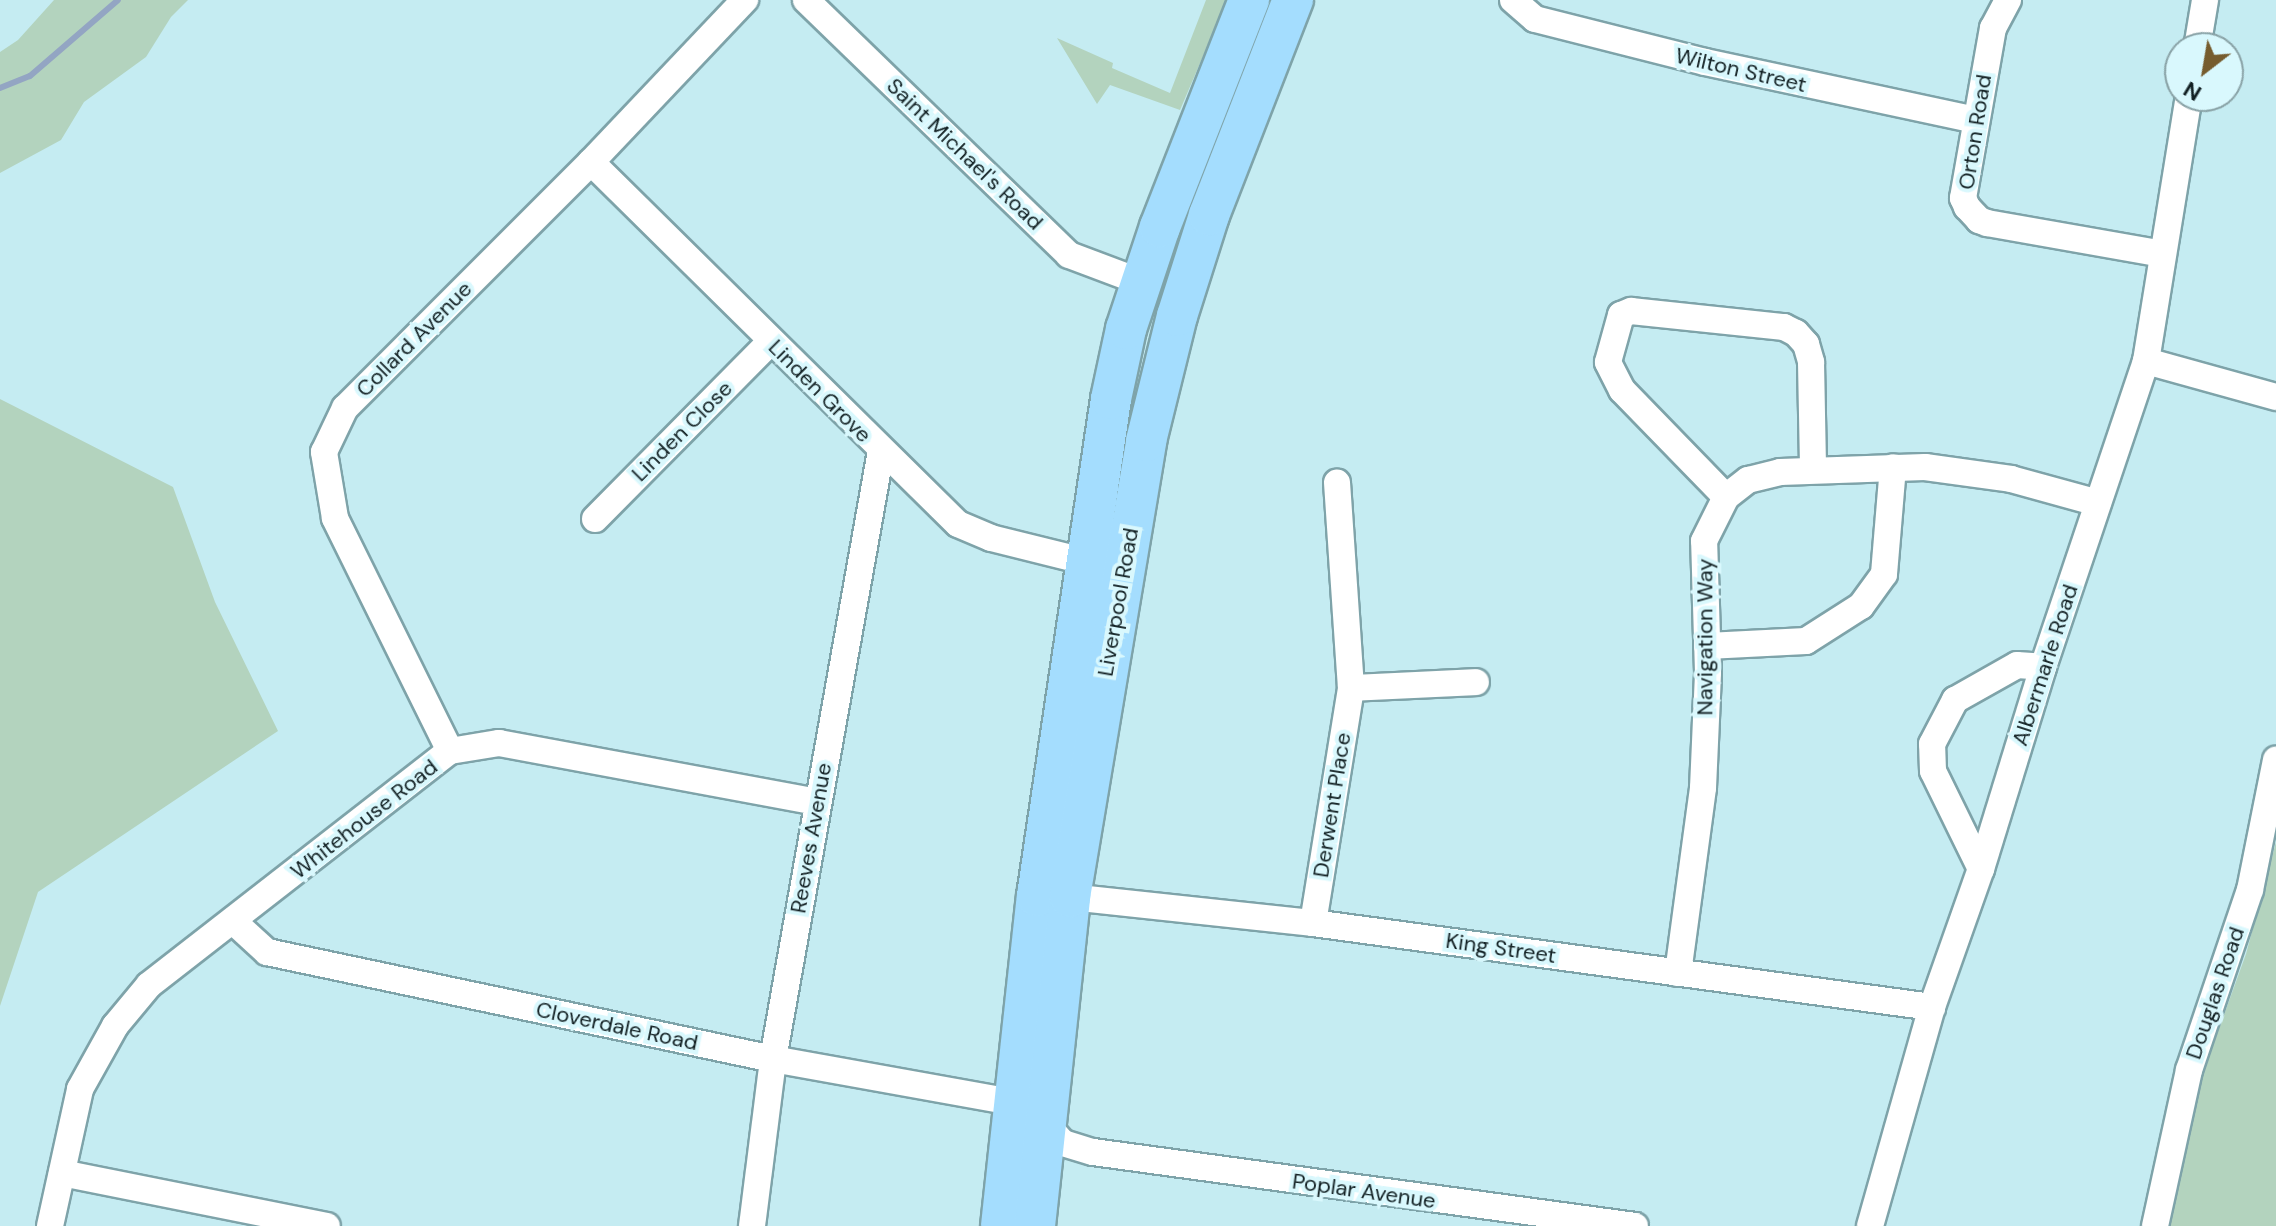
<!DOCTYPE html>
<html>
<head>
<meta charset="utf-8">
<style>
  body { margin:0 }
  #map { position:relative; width:2276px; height:1226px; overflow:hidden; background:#c5ecf2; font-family:"DM Sans",sans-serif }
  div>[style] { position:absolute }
  .green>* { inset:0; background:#b3d3be }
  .stream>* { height:6px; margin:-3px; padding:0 3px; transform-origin:3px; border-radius:3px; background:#93a5c3 }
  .roads { filter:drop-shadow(2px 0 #7ea3a9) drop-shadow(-2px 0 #7ea3a9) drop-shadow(0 2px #7ea3a9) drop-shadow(0 -2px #7ea3a9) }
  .minor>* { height:26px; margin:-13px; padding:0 13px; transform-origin:13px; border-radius:13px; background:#fff }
  .highway>* { height:40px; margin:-20px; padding:0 20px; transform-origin:20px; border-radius:20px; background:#a4ddfe }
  span { translate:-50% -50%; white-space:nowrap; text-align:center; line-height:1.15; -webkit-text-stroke:8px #d9f8fd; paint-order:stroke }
  .street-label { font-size:22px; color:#122023 }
  .north { position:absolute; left:2164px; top:32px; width:80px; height:80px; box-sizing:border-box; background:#d9f8fd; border:2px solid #89a2a6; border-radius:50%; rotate:211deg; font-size:22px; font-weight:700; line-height:32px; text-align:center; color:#122023 }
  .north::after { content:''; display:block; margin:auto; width:28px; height:36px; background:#765c2e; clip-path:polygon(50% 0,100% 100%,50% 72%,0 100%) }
</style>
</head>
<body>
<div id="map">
  <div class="green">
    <div style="clip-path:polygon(54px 0,188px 0,171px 17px,146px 57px,84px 102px,61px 140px,0 173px,0 52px,18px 40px)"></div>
    <div style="clip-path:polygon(1206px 0,1227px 0,1180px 110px,1110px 85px,1097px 104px,1057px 38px,1113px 63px,1112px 68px,1170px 93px)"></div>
    <div style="clip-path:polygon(0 399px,173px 487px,215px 602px,278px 731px,38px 892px,0 1006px)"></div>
    <div style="clip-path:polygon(2276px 842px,2276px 1226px,2170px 1226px,2203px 1073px,2246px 954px)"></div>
  </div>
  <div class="stream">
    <div style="left:0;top:88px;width:32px;rotate:-22deg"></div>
    <div style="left:30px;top:76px;width:116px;rotate:-40.8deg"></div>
  </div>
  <div class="roads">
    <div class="minor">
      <div style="left:806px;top:0;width:366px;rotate:44.1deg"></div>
      <div style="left:1069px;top:255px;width:77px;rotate:20.6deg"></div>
      <div style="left:1513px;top:0;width:29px;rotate:41deg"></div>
      <div style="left:1535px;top:19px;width:175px;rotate:14.2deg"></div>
      <div style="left:1705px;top:62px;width:277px;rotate:12.1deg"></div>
      <div style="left:2008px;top:0;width:32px;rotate:118deg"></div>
      <div style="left:1993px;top:28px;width:173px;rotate:100deg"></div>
      <div style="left:1963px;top:198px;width:10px;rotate:66deg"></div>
      <div style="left:1967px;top:207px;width:18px;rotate:47deg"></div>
      <div style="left:1979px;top:220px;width:9px;rotate:21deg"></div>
      <div style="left:1987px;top:223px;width:178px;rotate:10deg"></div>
      <div style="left:2197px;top:48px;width:49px;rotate:-80.5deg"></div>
      <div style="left:591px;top:162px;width:515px;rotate:44.61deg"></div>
      <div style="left:958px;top:524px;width:36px;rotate:23deg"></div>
      <div style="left:991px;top:538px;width:96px;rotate:13.9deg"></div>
      <div style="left:2146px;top:361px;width:135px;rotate:15.5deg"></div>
      <div style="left:1726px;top:497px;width:149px;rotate:-134.2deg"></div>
      <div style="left:1622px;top:390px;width:31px;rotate:-117deg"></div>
      <div style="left:1608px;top:362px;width:49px;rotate:-74.5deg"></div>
      <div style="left:1621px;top:315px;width:11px;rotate:-22deg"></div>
      <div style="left:1631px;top:311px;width:154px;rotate:6deg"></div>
      <div style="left:1784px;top:327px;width:13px;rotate:27deg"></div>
      <div style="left:1796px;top:333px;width:15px;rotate:48deg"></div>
      <div style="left:1806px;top:344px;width:19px;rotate:74deg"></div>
      <div style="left:1811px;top:362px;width:107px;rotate:88.9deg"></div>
      <div style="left:595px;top:519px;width:249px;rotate:-45.3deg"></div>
      <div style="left:1707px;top:646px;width:99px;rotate:-2.9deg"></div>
      <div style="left:1806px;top:641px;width:65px;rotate:-32.5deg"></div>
      <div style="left:1861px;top:606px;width:39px;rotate:-54deg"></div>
      <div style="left:1884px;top:574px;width:107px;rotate:-85.2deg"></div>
      <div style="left:1351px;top:688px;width:125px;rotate:-2.7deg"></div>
      <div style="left:450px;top:751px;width:260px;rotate:-116.3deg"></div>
      <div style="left:335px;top:518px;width:67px;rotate:-99.5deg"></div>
      <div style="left:324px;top:452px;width:49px;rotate:-64.5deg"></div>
      <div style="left:345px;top:408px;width:348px;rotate:-45deg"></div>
      <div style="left:591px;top:162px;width:224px;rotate:-46.5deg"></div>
      <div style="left:1981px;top:869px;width:109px;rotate:-116.1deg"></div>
      <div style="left:1933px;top:771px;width:27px;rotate:-92deg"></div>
      <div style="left:1932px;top:744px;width:50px;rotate:-62.4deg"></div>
      <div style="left:1955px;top:700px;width:71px;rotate:-29.4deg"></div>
      <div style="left:2017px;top:665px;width:26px;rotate:4deg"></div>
      <div style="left:1070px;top:897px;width:244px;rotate:6.1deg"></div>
      <div style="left:1313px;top:923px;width:625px;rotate:7.73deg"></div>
      <div style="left:233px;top:921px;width:46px;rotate:42.4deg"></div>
      <div style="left:267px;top:952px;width:517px;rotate:11.94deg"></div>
      <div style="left:773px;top:1059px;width:244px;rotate:10.2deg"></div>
      <div style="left:1313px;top:923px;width:238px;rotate:-80.8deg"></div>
      <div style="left:1351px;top:688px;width:206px;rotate:-93.9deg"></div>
      <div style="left:1678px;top:973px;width:187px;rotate:-82.3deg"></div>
      <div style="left:1703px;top:788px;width:116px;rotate:-87.5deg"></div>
      <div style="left:1708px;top:672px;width:131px;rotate:-91.7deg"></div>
      <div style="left:1704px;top:541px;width:49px;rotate:-63.4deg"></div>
      <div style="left:1726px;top:497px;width:28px;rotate:-38deg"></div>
      <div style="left:1748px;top:480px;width:33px;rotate:-14deg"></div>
      <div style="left:1780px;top:472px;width:145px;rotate:-2deg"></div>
      <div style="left:1925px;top:467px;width:87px;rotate:7.9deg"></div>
      <div style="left:2011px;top:479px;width:90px;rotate:15.4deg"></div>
      <div style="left:1048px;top:1115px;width:19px;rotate:72deg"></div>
      <div style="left:1054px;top:1133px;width:13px;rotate:48deg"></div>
      <div style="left:1063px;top:1143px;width:31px;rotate:17deg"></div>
      <div style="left:1093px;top:1152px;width:547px;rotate:7.77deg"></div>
      <div style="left:62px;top:1173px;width:270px;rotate:11.3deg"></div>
      <div style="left:50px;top:1226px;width:140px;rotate:-77.6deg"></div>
      <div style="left:80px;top:1089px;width:72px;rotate:-60.9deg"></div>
      <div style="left:115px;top:1026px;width:53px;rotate:-50.3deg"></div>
      <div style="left:149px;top:985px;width:381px;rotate:-37.9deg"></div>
      <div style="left:450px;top:751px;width:50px;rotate:-9.3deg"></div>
      <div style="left:499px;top:743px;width:323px;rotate:10.5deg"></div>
      <div style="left:752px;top:1226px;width:168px;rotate:-82.8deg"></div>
      <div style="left:773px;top:1059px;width:618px;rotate:-79.93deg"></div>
      <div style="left:1870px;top:1226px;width:228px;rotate:-74.2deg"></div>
      <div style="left:1932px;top:1007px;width:146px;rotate:-70.5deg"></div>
      <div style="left:1981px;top:869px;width:211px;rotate:-72.9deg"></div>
      <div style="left:2043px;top:667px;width:323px;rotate:-71.4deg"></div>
      <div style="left:2146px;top:361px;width:268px;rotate:-80.8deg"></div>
      <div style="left:2155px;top:1226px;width:160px;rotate:-77.7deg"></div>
      <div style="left:2189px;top:1070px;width:190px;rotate:-71.3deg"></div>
      <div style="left:2250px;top:890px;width:133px;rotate:-78.7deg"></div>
    </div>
    <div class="highway">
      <div style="left:1001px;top:1226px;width:332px;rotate:-83.8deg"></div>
      <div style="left:1037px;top:896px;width:502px;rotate:-81.53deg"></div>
      <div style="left:1111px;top:399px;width:72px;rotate:-77.9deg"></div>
      <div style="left:1126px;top:329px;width:108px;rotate:-71.6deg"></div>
      <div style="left:1160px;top:227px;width:244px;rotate:-68.6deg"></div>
      <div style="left:1035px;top:1226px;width:331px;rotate:-83.9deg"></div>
      <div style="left:1070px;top:897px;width:462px;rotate:-80.5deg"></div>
      <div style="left:1146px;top:441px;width:129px;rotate:-76.1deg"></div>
      <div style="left:1177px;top:316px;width:106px;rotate:-72.4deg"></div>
      <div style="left:1209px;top:215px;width:231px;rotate:-68.7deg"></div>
    </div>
  </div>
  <div class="street-label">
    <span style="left:1741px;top:70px;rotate:13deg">Wilton Street</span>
    <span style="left:1975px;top:132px;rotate:-81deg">Orton Road</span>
    <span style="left:965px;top:154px;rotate:44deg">Saint Michael's Road</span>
    <span style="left:414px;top:339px;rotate:-45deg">Collard Avenue</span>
    <span style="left:820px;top:391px;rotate:45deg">Linden Grove</span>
    <span style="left:682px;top:431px;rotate:-45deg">Linden Close</span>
    <span style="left:1118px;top:602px;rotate:-80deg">Liverpool Road</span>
    <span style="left:1705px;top:637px;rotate:-90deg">Navigation Way</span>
    <span style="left:2045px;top:665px;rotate:-72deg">Albermarle Road</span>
    <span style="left:1332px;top:805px;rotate:-81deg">Derwent Place</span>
    <span style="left:364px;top:819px;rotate:-38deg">Whitehouse Road</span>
    <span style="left:811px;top:838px;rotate:-80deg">Reeves Avenue</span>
    <span style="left:1501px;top:948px;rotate:8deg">King Street</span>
    <span style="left:2215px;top:993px;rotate:-71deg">Douglas Road</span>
    <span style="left:617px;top:1026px;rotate:12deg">Cloverdale Road</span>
    <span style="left:1364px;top:1191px;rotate:8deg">Poplar Avenue</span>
  </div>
  <div class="north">N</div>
</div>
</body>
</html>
